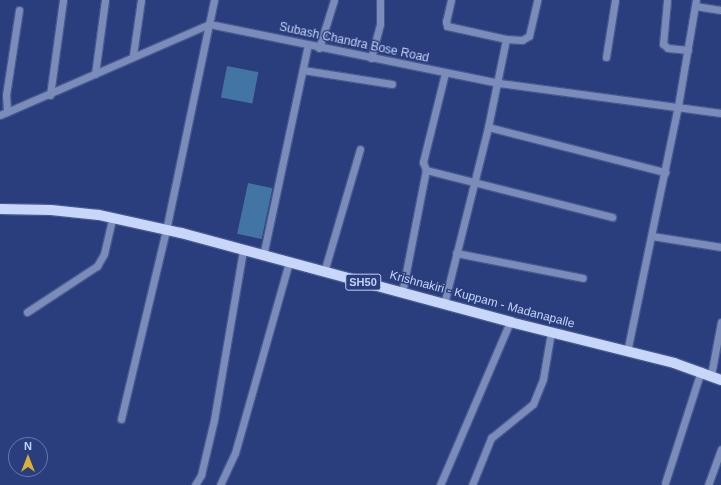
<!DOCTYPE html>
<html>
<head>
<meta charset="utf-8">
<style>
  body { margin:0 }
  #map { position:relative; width:721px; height:485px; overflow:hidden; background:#2a3d7c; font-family:Arial,sans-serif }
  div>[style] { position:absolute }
  .building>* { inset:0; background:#4375a4; transform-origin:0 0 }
  .roads { filter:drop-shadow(1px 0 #465892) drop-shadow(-1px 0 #465892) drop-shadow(0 1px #465892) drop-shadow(0 -1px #465892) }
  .minor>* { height:7px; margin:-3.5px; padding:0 3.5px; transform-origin:3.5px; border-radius:3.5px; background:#7c8cb8 }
  .major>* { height:10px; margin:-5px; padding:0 5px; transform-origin:5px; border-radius:5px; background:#c8d6fa }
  span { translate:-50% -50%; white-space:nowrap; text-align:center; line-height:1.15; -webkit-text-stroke:3px #2a3d7c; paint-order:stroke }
  .shield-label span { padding:1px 3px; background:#2a3d7c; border:1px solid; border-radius:3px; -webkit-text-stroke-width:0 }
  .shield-label { font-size:11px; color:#c4d3f8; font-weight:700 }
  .street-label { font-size:12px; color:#c4d3f8 }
  .north { position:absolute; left:8px; top:437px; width:40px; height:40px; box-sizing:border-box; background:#2a3d7c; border:1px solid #6879ae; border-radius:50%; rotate:0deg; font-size:11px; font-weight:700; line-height:16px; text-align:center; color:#c4d3f8 }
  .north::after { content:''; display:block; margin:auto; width:14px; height:18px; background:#ddb133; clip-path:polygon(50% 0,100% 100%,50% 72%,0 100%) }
</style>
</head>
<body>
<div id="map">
  <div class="building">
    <div style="left:227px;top:66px;width:32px;height:32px;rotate:11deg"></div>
    <div style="left:248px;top:183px;width:25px;height:52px;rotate:12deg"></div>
  </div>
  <div class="roads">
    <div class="minor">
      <div style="left:451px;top:0;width:22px;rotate:103deg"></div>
      <div style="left:446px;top:21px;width:5px;rotate:79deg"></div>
      <div style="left:447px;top:26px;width:60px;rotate:12.4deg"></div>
      <div style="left:667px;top:1px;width:43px;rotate:95.3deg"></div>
      <div style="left:663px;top:44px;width:6px;rotate:39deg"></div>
      <div style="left:668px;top:48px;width:20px;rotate:6deg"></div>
      <div style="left:695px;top:6px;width:26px;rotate:9deg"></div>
      <div style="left:319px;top:48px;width:50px;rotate:-72.6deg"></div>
      <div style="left:133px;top:55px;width:56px;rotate:-81.7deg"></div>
      <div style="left:606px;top:57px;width:58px;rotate:-81deg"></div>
      <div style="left:371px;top:58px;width:35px;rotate:-75deg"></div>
      <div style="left:380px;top:24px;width:24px;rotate:-90deg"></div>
      <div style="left:303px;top:70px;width:90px;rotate:8.9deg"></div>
      <div style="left:445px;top:73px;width:92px;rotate:103.9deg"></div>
      <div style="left:423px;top:162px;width:9px;rotate:69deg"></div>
      <div style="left:426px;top:170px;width:192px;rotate:14.2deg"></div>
      <div style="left:95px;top:74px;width:75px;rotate:-82.3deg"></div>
      <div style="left:50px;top:95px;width:96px;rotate:-82.2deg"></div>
      <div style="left:7px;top:112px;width:17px;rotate:-93deg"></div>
      <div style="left:6px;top:95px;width:86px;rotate:-81.3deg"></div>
      <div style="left:0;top:115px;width:228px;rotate:-23.5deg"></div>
      <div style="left:209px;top:24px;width:296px;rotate:11.5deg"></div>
      <div style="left:499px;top:83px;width:224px;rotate:7.7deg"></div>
      <div style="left:488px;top:127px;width:90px;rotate:-78.4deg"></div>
      <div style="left:506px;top:39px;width:16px;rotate:4deg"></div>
      <div style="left:522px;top:40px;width:8px;rotate:-30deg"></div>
      <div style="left:529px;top:36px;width:37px;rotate:-77deg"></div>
      <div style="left:652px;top:236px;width:70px;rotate:9.1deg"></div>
      <div style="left:456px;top:253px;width:129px;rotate:11.1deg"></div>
      <div style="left:263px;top:256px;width:216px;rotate:-78deg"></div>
      <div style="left:324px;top:272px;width:128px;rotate:-73.7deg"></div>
      <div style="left:402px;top:293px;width:125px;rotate:-79deg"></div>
      <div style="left:444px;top:304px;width:182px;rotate:-76deg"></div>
      <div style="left:488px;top:127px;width:183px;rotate:14.3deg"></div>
      <div style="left:27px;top:312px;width:84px;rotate:-33.3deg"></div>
      <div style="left:97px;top:266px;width:14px;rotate:-60deg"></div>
      <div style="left:104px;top:254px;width:37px;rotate:-77deg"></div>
      <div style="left:627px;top:352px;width:251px;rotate:-78.3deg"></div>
      <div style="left:678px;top:106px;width:108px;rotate:-80.4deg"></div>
      <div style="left:711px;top:375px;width:54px;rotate:-79.3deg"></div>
      <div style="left:121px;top:419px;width:194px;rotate:-76.6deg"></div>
      <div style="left:166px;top:230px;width:235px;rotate:-78.2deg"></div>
      <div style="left:665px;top:483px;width:118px;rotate:-72.2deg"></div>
      <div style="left:195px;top:485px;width:12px;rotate:-59deg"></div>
      <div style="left:201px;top:475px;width:57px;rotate:-76.7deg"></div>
      <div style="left:214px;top:420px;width:172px;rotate:-80.3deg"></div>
      <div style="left:220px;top:485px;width:35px;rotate:-65deg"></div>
      <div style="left:235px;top:453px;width:198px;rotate:-74.2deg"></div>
      <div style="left:440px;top:485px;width:177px;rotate:-66.8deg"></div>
      <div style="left:472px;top:485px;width:51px;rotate:-68deg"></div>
      <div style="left:491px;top:438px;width:54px;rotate:-39deg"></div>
      <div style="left:533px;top:404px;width:27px;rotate:-68deg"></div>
      <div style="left:543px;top:379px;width:48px;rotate:-80.3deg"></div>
      <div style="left:708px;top:485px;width:38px;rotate:-70deg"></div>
    </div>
    <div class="major">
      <div style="left:0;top:209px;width:51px;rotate:1.1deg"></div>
      <div style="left:51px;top:210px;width:48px;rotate:5.9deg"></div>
      <div style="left:99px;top:215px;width:84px;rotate:12.4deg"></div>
      <div style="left:181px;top:233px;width:341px;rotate:15.1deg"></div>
      <div style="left:510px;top:322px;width:169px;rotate:14deg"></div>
      <div style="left:674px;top:363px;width:50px;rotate:19.9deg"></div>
    </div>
  </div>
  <div class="shield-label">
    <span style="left:363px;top:282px">SH50</span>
  </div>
  <div class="street-label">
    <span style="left:354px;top:43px;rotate:12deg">Subash Chandra Bose Road</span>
    <span style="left:482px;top:300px;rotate:15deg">Krishnakiri - Kuppam - Madanapalle</span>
  </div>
  <div class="north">N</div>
</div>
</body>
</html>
